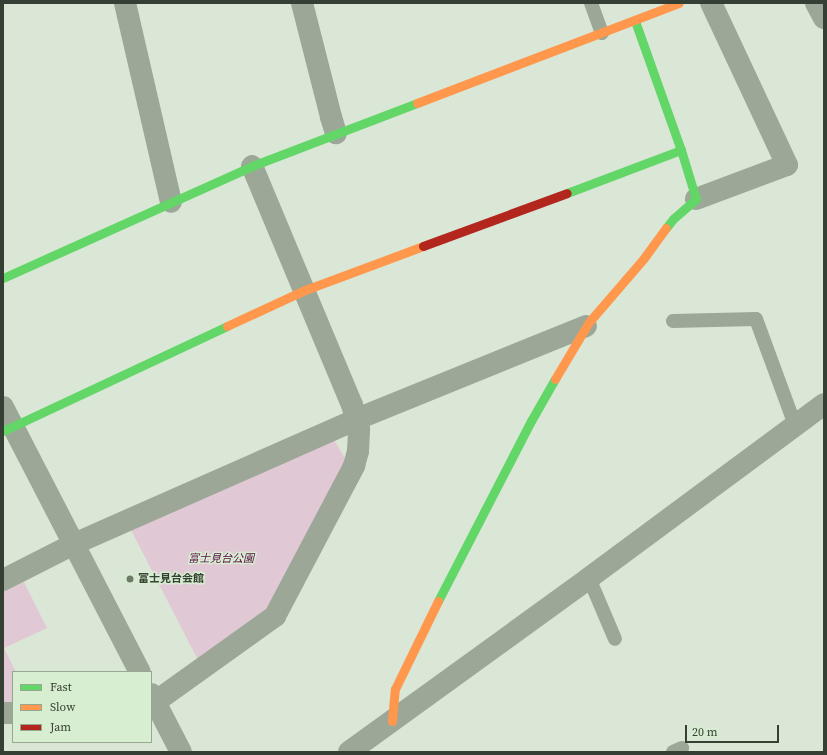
<!DOCTYPE html>
<html>
<head>
<meta charset="utf-8">
<style>
  body { margin:0 }
  #map { position:relative; width:827px; height:755px; overflow:hidden; background:#dae7d7; font-family:"Source Serif 4","Noto Sans JP",serif }
  div>[style] { position:absolute }
  .green>* { inset:0; background:#e0c8d4 }
  .lane>* { height:14px; margin:-7px; padding:0 7px; transform-origin:7px; border-radius:7px; background:#9ca798 }
  .street>* { height:22px; margin:-11px; padding:0 11px; transform-origin:11px; border-radius:11px; background:#9ca798 }
  .fast>* { height:9px; margin:-4.5px; padding:0 4.5px; transform-origin:4.5px; border-radius:4.5px; background:#63d668 }
  .slow>* { height:9px; margin:-4.5px; padding:0 4.5px; transform-origin:4.5px; border-radius:4.5px; background:#ff974d }
  .jam>* { height:9px; margin:-4.5px; padding:0 4.5px; transform-origin:4.5px; border-radius:4.5px; background:#b3261e }
  .dots>* { width:11px; height:11px; translate:-50% -50%; box-sizing:border-box; border:2px solid #d7eed0; border-radius:50% }
  span { translate:-50% -50%; white-space:nowrap; text-align:center; line-height:1.15; -webkit-text-stroke:3px #d7eed0; paint-order:stroke }
  .park-label { font-size:11px; color:#5b0b48; font-style:italic }
  .poi-label { font-size:11px; color:#363f33; font-weight:700 }
  .left { translate:0 -50%; text-align:left }
  .frame { position:absolute; inset:0; border:4px solid #363f33; pointer-events:none }
  .legend { position:absolute; left:12px; top:671px; width:140px; height:72px; box-sizing:border-box; background:#d7eed0; border:1px solid #97a891; margin:0; padding:5px 7px; list-style:none; font-size:12px; color:#363f33 }
  .legend li { display:flex; align-items:center; gap:8px; height:20px }
  .legend b { width:20px; border:1px solid #97a891 }
  .scale { position:absolute; left:685px; top:725px; width:94px; height:18px; box-sizing:border-box; border:2px solid #363f33; border-top:0; padding-left:5px; font-size:12px; line-height:14px; white-space:nowrap; color:#363f33; -webkit-text-stroke:3px #d7eed0; paint-order:stroke }
</style>
</head>
<body>
<div id="map">
  <div class="green">
    <div style="clip-path:polygon(334px 440px,345px 458px,344px 465px,269px 608px,198px 660px,130px 528px)"></div>
    <div style="clip-path:polygon(24px 582px,47px 628px,4px 648px,16px 672px,13px 672px,13px 706px,3px 706px,3px 592px)"></div>
  </div>
  <div class="lane">
    <div style="left:591px;top:3px;width:32px;rotate:70deg"></div>
    <div style="left:673px;top:321px;width:83px;rotate:-1.4deg"></div>
    <div style="left:756px;top:319px;width:113px;rotate:69.8deg"></div>
    <div style="left:589px;top:578px;width:66px;rotate:66.9deg"></div>
    <div style="left:673px;top:752px;width:10px;rotate:-24deg"></div>
  </div>
  <div class="street">
    <div style="left:125px;top:3px;width:204px;rotate:77deg"></div>
    <div style="left:302px;top:3px;width:118px;rotate:75.7deg"></div>
    <div style="left:331px;top:117px;width:17px;rotate:73deg"></div>
    <div style="left:816px;top:3px;width:17px;rotate:62deg"></div>
    <div style="left:696px;top:199px;width:97px;rotate:-20.5deg"></div>
    <div style="left:787px;top:165px;width:179px;rotate:-115.1deg"></div>
    <div style="left:3px;top:407px;width:298px;rotate:62.7deg"></div>
    <div style="left:3px;top:580px;width:80px;rotate:-26.9deg"></div>
    <div style="left:74px;top:544px;width:309px;rotate:-23.8deg"></div>
    <div style="left:357px;top:419px;width:247px;rotate:-22.1deg"></div>
    <div style="left:151px;top:694px;width:65px;rotate:62.7deg"></div>
    <div style="left:151px;top:702px;width:4px"></div>
    <div style="left:155px;top:702px;width:148px;rotate:-35.6deg"></div>
    <div style="left:275px;top:616px;width:170px;rotate:-62.2deg"></div>
    <div style="left:354px;top:466px;width:16px;rotate:-75deg"></div>
    <div style="left:358px;top:451px;width:22px;rotate:-87deg"></div>
    <div style="left:359px;top:429px;width:25px;rotate:-106deg"></div>
    <div style="left:352px;top:405px;width:259px;rotate:-112.7deg"></div>
    <div style="left:3px;top:713px;width:10px"></div>
    <div style="left:349px;top:752px;width:296px;rotate:-35.9deg"></div>
    <div style="left:589px;top:578px;width:292px;rotate:-36.5deg"></div>
  </div>
  <div class="fast">
    <div style="left:635px;top:21px;width:137px;rotate:70.4deg"></div>
    <div style="left:681px;top:150px;width:51px;rotate:73deg"></div>
    <div style="left:696px;top:199px;width:30px;rotate:139deg"></div>
    <div style="left:673px;top:219px;width:11px;rotate:128deg"></div>
    <div style="left:567px;top:193px;width:122px;rotate:-20.7deg"></div>
    <div style="left:3px;top:278px;width:273px;rotate:-24.2deg"></div>
    <div style="left:252px;top:166px;width:177px;rotate:-20.9deg"></div>
    <div style="left:3px;top:431px;width:247px;rotate:-25.1deg"></div>
    <div style="left:438px;top:601px;width:203px;rotate:-62.7deg"></div>
    <div style="left:531px;top:421px;width:48px;rotate:-60.3deg"></div>
  </div>
  <div class="slow">
    <div style="left:417px;top:103px;width:280px;rotate:-20.9deg"></div>
    <div style="left:227px;top:326px;width:86px;rotate:-24.8deg"></div>
    <div style="left:305px;top:290px;width:126px;rotate:-20.4deg"></div>
    <div style="left:555px;top:379px;width:66px;rotate:-59.2deg"></div>
    <div style="left:589px;top:322px;width:84px;rotate:-49.3deg"></div>
    <div style="left:644px;top:258px;width:37px;rotate:-54deg"></div>
    <div style="left:392px;top:721px;width:32px;rotate:-85deg"></div>
    <div style="left:395px;top:689px;width:98px;rotate:-64deg"></div>
  </div>
  <div class="jam">
    <div style="left:423px;top:246px;width:153px;rotate:-20.2deg"></div>
  </div>
  <div class="dots">
    <div style="left:130px;top:579px;background:#6f7a6c"></div>
  </div>
  <div class="park-label">
    <span style="left:221px;top:559px">富士見台公園</span>
  </div>
  <div class="poi-label">
    <span class="left" style="left:138px;top:579px">富士見台会館</span>
  </div>
  <div class="frame"></div>
  <ul class="legend">
  <li><b style="height:5px;background:#63d668"></b>Fast</li>
  <li><b style="height:5px;background:#ff974d"></b>Slow</li>
  <li><b style="height:5px;background:#b3261e"></b>Jam</li>
  </ul>
  <div class="scale">20 m</div>
</div>
</body>
</html>
